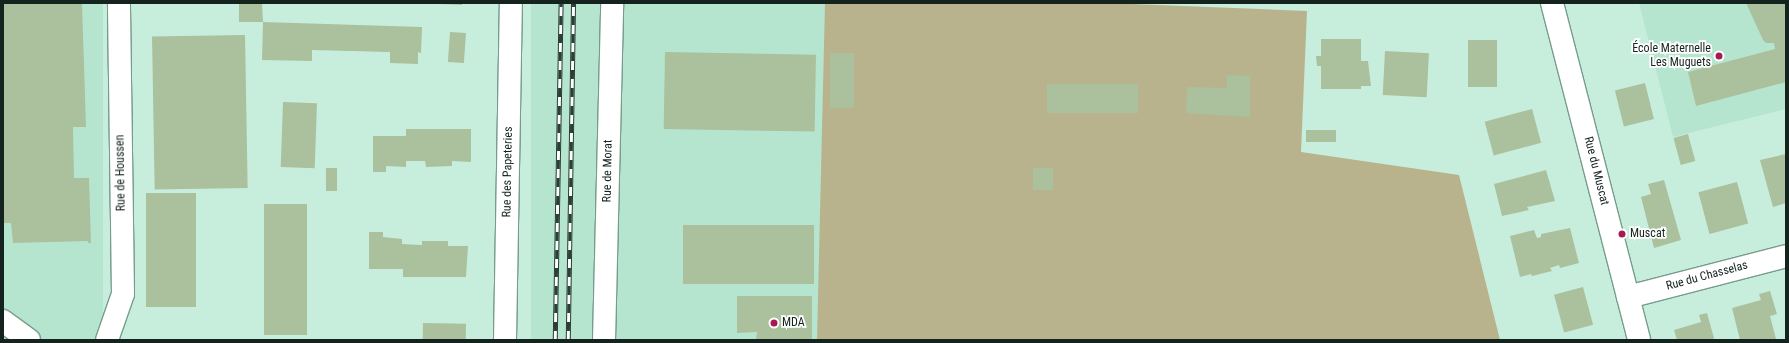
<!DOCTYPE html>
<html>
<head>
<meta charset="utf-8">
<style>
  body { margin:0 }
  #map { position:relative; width:1789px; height:343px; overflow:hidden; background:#c7eedc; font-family:"Roboto Condensed",sans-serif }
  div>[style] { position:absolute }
  .built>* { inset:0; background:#b6e5cf; transform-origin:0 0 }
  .green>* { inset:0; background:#b8b38d }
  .building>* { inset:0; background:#abc09d; transform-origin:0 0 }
  .roads { filter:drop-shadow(1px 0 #779c8c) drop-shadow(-1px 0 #779c8c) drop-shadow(0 1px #779c8c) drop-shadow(0 -1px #779c8c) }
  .minor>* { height:22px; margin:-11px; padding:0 11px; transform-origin:11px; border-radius:11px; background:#fff }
  .tertiary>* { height:22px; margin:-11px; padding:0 11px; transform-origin:11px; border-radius:11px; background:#fff }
  .rail>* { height:4.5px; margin-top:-2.25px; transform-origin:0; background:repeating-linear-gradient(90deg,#fff 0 9px,#2c3f37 0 18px); box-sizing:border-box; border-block:1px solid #2c3f37 }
  .dots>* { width:11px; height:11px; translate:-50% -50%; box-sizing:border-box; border:2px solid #fff; border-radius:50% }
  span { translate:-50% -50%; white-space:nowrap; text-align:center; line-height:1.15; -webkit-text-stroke:3.5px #fff; paint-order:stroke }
  .poi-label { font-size:12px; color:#14231d }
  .right { translate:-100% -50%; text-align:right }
  .left { translate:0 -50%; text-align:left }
  .street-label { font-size:12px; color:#14231d }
  .frame { position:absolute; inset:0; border:4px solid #14231d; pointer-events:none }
</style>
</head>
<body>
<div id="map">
  <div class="built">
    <div style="left:3px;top:3px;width:100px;height:337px"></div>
    <div style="left:531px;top:3px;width:294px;height:337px"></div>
    <div style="clip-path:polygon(1639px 3px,1786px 3px,1786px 109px,1673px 137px)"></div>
  </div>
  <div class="green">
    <div style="clip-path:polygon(825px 3px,1108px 3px,1307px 11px,1301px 152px,1459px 175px,1500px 340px,817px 340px)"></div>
  </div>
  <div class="building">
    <div style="clip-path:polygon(3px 3px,82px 3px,86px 127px,73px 127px,74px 178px,89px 178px,91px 243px,88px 243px,88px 241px,13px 243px,11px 223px,3px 223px)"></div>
    <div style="clip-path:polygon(239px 3px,262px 3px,263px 22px,422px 27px,421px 53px,418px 52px,418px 64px,390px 63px,390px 52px,312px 50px,312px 61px,262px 60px,263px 22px,239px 22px)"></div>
    <div style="clip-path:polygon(440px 3px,462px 3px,462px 5px,440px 4px)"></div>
    <div style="clip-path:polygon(1746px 3px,1786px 3px,1786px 82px,1696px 106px,1688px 72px,1775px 49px,1774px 43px,1766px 43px,1763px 40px)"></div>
    <div style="left:450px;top:32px;width:16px;height:30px;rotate:4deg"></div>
    <div style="left:245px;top:35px;width:153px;height:93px;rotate:89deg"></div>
    <div style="clip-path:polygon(1321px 39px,1361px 39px,1361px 61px,1368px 61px,1371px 86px,1361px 86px,1361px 89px,1321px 89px,1321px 66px,1317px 66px,1316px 56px,1321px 56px)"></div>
    <div style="left:1468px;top:40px;width:29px;height:47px"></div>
    <div style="left:1385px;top:51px;width:44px;height:44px;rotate:3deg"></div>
    <div style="left:665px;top:52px;width:151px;height:77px;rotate:1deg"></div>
    <div style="left:830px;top:53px;width:24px;height:55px"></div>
    <div style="clip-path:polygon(1227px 75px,1250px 76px,1250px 117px,1186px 113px,1187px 87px,1227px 88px)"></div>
    <div style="left:1645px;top:83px;width:37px;height:31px;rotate:76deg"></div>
    <div style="left:1138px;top:84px;width:29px;height:91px;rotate:90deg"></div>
    <div style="left:283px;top:102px;width:34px;height:65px;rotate:2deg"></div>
    <div style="left:1532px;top:109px;width:35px;height:49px;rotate:75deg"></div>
    <div style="clip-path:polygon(406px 129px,471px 129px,471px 162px,452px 161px,452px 166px,426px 167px,425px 161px,406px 161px,406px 167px,386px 166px,386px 172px,373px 172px,373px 136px,406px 136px)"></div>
    <div style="left:1306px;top:130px;width:30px;height:12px"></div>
    <div style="left:1688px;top:134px;width:28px;height:15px;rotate:75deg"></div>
    <div style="clip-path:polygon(1786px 154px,1786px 203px,1773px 207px,1760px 160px)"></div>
    <div style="left:337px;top:168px;width:23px;height:11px;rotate:90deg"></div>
    <div style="left:1033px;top:168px;width:20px;height:22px"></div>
    <div style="clip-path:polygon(1546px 170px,1555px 201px,1527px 207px,1529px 210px,1502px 216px,1494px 184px)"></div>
    <div style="clip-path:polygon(1664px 180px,1681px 240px,1654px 248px,1641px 197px,1651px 194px,1648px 184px)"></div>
    <div style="left:1737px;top:182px;width:43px;height:40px;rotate:75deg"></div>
    <div style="left:146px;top:193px;width:50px;height:114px"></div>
    <div style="left:264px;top:204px;width:43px;height:131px"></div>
    <div style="left:683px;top:225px;width:131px;height:59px"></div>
    <div style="clip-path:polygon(1570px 228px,1579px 263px,1560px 268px,1559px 265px,1550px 268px,1552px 271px,1532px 276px,1531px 274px,1520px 277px,1510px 236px,1534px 230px,1537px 238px,1541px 237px,1541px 234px)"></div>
    <div style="clip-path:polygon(369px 232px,383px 232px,383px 237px,402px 239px,402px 244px,422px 245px,422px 241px,448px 241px,448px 246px,468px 246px,466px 277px,403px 277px,403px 269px,369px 269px)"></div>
    <div style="left:1583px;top:287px;width:39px;height:30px;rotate:75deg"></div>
    <div style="clip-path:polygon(1770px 291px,1777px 314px,1770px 316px,1776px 339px,1740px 340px,1732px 308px,1761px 300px,1759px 294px)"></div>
    <div style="clip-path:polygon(737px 296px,812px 296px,812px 340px,756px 340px,757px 332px,737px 333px)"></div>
    <div style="clip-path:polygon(1707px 313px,1714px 338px,1712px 340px,1677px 340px,1674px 330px,1701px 322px,1699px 315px)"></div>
    <div style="left:423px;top:323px;width:43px;height:17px;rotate:1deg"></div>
  </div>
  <div class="roads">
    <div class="minor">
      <div style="left:1552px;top:3px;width:348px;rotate:75.5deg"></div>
      <div style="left:1628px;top:297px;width:163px;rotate:-14.5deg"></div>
      <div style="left:107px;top:340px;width:49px;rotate:-70.8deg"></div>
      <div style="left:123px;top:294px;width:291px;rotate:-90.8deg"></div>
    </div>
    <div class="tertiary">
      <div style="left:3px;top:321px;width:32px;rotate:36deg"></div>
      <div style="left:505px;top:340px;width:337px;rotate:-89deg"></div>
      <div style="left:604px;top:340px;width:337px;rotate:-88.6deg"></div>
    </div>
  </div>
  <div class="rail">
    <div style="left:555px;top:340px;width:337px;rotate:-89deg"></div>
    <div style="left:568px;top:340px;width:337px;rotate:-89.1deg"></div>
  </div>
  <div class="dots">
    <div style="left:1719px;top:56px;background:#a81956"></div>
    <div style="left:1622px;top:234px;background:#a81956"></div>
    <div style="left:774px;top:323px;background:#a81956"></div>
  </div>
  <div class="poi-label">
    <span class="right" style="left:1711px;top:56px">École Maternelle<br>Les Muguets</span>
    <span class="left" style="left:1630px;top:234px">Muscat</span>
    <span class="left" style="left:782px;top:323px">MDA</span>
  </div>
  <div class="street-label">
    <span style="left:608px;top:171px;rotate:-89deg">Rue de Morat</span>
    <span style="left:1596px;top:171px;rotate:76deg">Rue du Muscat</span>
    <span style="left:508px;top:172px;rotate:-89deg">Rue des Papeteries</span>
    <span style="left:121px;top:173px;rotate:-91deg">Rue de Houssen</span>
    <span style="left:1707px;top:276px;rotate:-15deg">Rue du Chasselas</span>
  </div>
  <div class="frame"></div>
</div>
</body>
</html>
